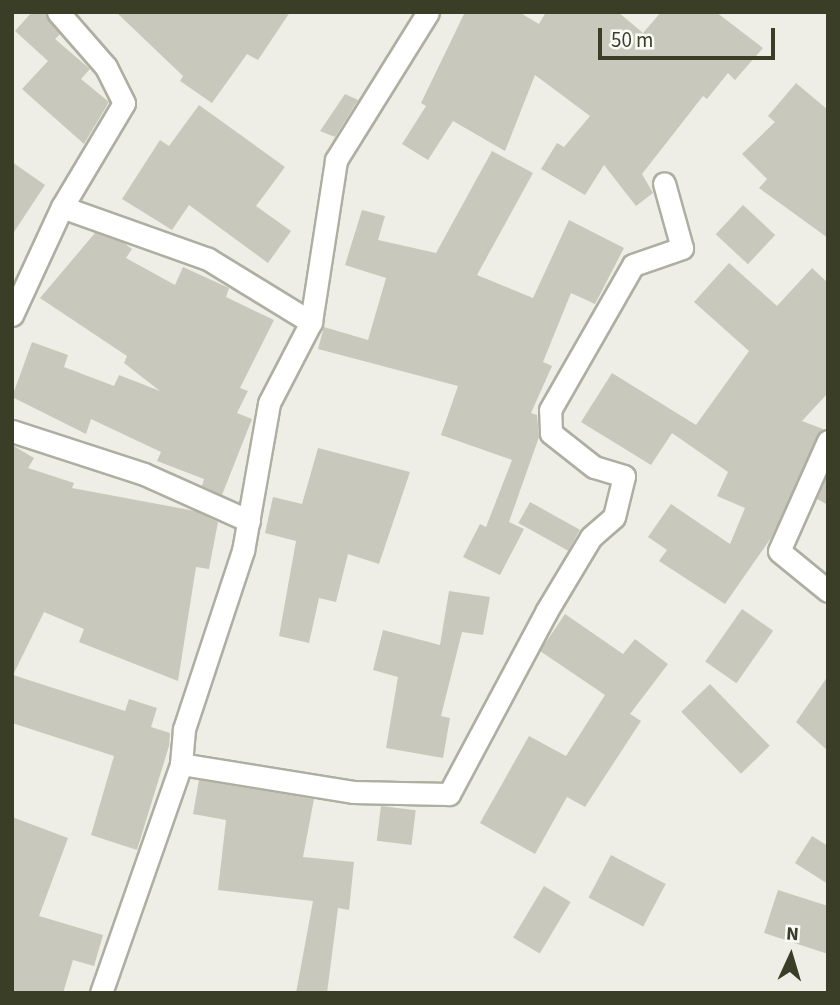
<!DOCTYPE html>
<html>
<head>
<meta charset="utf-8">
<style>
  body { margin:0 }
  #map { position:relative; width:840px; height:1005px; overflow:hidden; background:#eeeee6; font-family:"Source Sans 3",sans-serif }
  div>[style] { position:absolute }
  .building>* { inset:0; background:#c8c8bc; transform-origin:0 0 }
  .roads { filter:drop-shadow(2px 0 #adafa1) drop-shadow(-2px 0 #adafa1) drop-shadow(0 2px #adafa1) drop-shadow(0 -2px #adafa1) }
  .minor>* { height:21px; margin:-10.5px; padding:0 10.5px; transform-origin:10.5px; border-radius:10.5px; background:#fff }
  span { translate:-50% -50%; white-space:nowrap; text-align:center; line-height:1.15; -webkit-text-stroke:7px #fafaf7; paint-order:stroke }
  .frame { position:absolute; inset:0; border:14px solid #3a3e26; pointer-events:none }
  .north { position:absolute; left:756px; top:921px; width:70px; height:70px; -webkit-text-stroke:5px #fafaf7; paint-order:stroke; rotate:4deg; font-size:19px; font-weight:700; line-height:28px; text-align:center; color:#3a3e26 }
  .north::after { content:''; display:block; margin:auto; width:24px; height:32px; background:#3a3e26; clip-path:polygon(50% 0,100% 100%,50% 72%,0 100%) }
  .scale { position:absolute; left:598px; top:28px; width:177px; height:32px; box-sizing:border-box; border:4px solid #3a3e26; border-top:0; padding-left:9px; font-size:21px; line-height:24px; white-space:nowrap; color:#3a3e26; -webkit-text-stroke:5px #fafaf7; paint-order:stroke }
</style>
</head>
<body>
<div id="map">
  <div class="building">
    <div style="clip-path:polygon(32px 12px,45px 13px,60px 34px,55px 39px,90px 69px,81px 79px,109px 102px,84px 144px,22px 89px,48px 61px,15px 31px)"></div>
    <div style="clip-path:polygon(116px 12px,290px 12px,258px 60px,247px 54px,212px 103px,180px 81px,183px 76px)"></div>
    <div style="clip-path:polygon(465px 12px,519px 12px,539px 24px,546px 12px,618px 12px,643px 33px,661px 12px,716px 12px,763px 48px,735px 80px,728px 73px,707px 99px,703px 96px,642px 174px,653px 193px,636px 206px,604px 165px,585px 195px,541px 169px,557px 143px,564px 147px,590px 116px,535px 75px,505px 151px,453px 121px,428px 160px,402px 144px,426px 106px,421px 103px)"></div>
    <div style="clip-path:polygon(796px 83px,828px 110px,828px 238px,759px 188px,767px 179px,742px 154px,775px 122px,768px 116px)"></div>
    <div style="clip-path:polygon(345px 94px,358px 100px,335px 137px,320px 131px)"></div>
    <div style="clip-path:polygon(199px 105px,285px 167px,256px 206px,291px 231px,268px 263px,189px 205px,172px 230px,122px 199px,160px 140px,169px 146px)"></div>
    <div style="clip-path:polygon(492px 151px,533px 173px,477px 275px,533px 298px,569px 220px,624px 248px,595px 304px,571px 293px,543px 362px,552px 366px,531px 413px,537px 415px,539px 437px,509px 522px,524px 529px,500px 575px,463px 557px,480px 524px,486px 527px,512px 460px,441px 435px,458px 386px,318px 349px,324px 327px,368px 340px,386px 278px,345px 265px,362px 210px,385px 216px,378px 240px,436px 253px)"></div>
    <div style="clip-path:polygon(12px 162px,45px 185px,12px 235px)"></div>
    <div style="left:743px;top:205px;width:44px;height:40px;rotate:43deg"></div>
    <div style="clip-path:polygon(95px 233px,124px 243px,132px 249px,126px 258px,175px 285px,183px 267px,229px 288px,226px 297px,274px 320px,240px 388px,248px 391px,237px 413px,252px 419px,222px 495px,202px 486px,204px 479px,157px 461px,161px 452px,91px 419px,86px 434px,12px 397px,32px 342px,68px 355px,64px 367px,114px 386px,119px 375px,160px 391px,124px 363px,127px 356px,40px 298px)"></div>
    <div style="clip-path:polygon(729px 263px,777px 306px,812px 268px,828px 283px,828px 393px,802px 421px,823px 429px,771px 538px,725px 604px,659px 561px,667px 550px,648px 537px,671px 504px,730px 544px,745px 508px,717px 496px,728px 472px,672px 433px,651px 465px,581px 422px,612px 373px,696px 425px,749px 351px,694px 302px)"></div>
    <div style="clip-path:polygon(12px 445px,34px 458px,28px 468px,74px 483px,72px 488px,195px 511px,218px 522px,209px 569px,196px 567px,178px 681px,79px 642px,84px 629px,44px 612px,13px 675px,125px 711px,129px 699px,157px 708px,151px 727px,170px 733px,169px 746px,137px 850px,91px 835px,114px 756px,12px 723px)"></div>
    <div style="clip-path:polygon(318px 448px,410px 472px,379px 564px,348px 554px,336px 602px,319px 598px,309px 643px,279px 636px,296px 541px,265px 533px,273px 497px,302px 504px)"></div>
    <div style="clip-path:polygon(828px 474px,828px 505px,817px 499px)"></div>
    <div style="left:530px;top:502px;width:57px;height:24px;rotate:29deg"></div>
    <div style="clip-path:polygon(449px 591px,490px 597px,483px 635px,462px 632px,441px 716px,450px 718px,443px 758px,386px 748px,398px 677px,373px 670px,383px 630px,440px 645px)"></div>
    <div style="left:742px;top:609px;width:38px;height:64px;rotate:35deg"></div>
    <div style="clip-path:polygon(565px 614px,623px 654px,635px 639px,668px 664px,630px 714px,641px 721px,585px 807px,567px 797px,535px 854px,480px 823px,529px 736px,566px 756px,605px 695px,540px 651px)"></div>
    <div style="clip-path:polygon(828px 676px,828px 751px,796px 722px)"></div>
    <div style="left:710px;top:684px;width:86px;height:40px;rotate:46deg"></div>
    <div style="clip-path:polygon(199px 780px,314px 799px,303px 857px,354px 862px,349px 910px,338px 908px,327px 993px,296px 993px,313px 901px,218px 890px,226px 820px,193px 814px)"></div>
    <div style="left:381px;top:806px;width:35px;height:35px;rotate:7deg"></div>
    <div style="clip-path:polygon(12px 817px,68px 838px,39px 916px,103px 935px,94px 966px,73px 960px,63px 993px,12px 993px)"></div>
    <div style="clip-path:polygon(812px 836px,828px 846px,828px 884px,795px 863px)"></div>
    <div style="left:611px;top:855px;width:62px;height:48px;rotate:28deg"></div>
    <div style="left:544px;top:886px;width:31px;height:60px;rotate:31deg"></div>
    <div style="clip-path:polygon(778px 890px,828px 906px,828px 954px,764px 933px)"></div>
  </div>
  <div class="roads">
    <div class="minor">
      <div style="left:62px;top:207px;width:155px;rotate:19.6deg"></div>
      <div style="left:208px;top:259px;width:121px;rotate:31.5deg"></div>
      <div style="left:12px;top:315px;width:119px;rotate:-65.2deg"></div>
      <div style="left:62px;top:207px;width:121px;rotate:-59.2deg"></div>
      <div style="left:124px;top:103px;width:40px;rotate:-116.6deg"></div>
      <div style="left:106px;top:67px;width:73px;rotate:-131.1deg"></div>
      <div style="left:12px;top:431px;width:139px;rotate:18deg"></div>
      <div style="left:144px;top:474px;width:115px;rotate:24.1deg"></div>
      <div style="left:828px;top:441px;width:120px;rotate:114deg"></div>
      <div style="left:779px;top:551px;width:63px;rotate:39.2deg"></div>
      <div style="left:181px;top:764px;width:174px;rotate:9.2deg"></div>
      <div style="left:353px;top:792px;width:96px;rotate:1.2deg"></div>
      <div style="left:449px;top:794px;width:206px;rotate:-61.9deg"></div>
      <div style="left:546px;top:612px;width:87px;rotate:-59deg"></div>
      <div style="left:591px;top:537px;width:30px;rotate:-41deg"></div>
      <div style="left:614px;top:517px;width:42px;rotate:-76.3deg"></div>
      <div style="left:624px;top:476px;width:31px;rotate:-163deg"></div>
      <div style="left:594px;top:467px;width:55px;rotate:-141.7deg"></div>
      <div style="left:551px;top:433px;width:23px;rotate:-92deg"></div>
      <div style="left:550px;top:410px;width:167px;rotate:-60.2deg"></div>
      <div style="left:633px;top:265px;width:52px;rotate:-19.1deg"></div>
      <div style="left:682px;top:248px;width:67px;rotate:-105.5deg"></div>
      <div style="left:101px;top:993px;width:243px;rotate:-70.7deg"></div>
      <div style="left:181px;top:764px;width:35px;rotate:-85deg"></div>
      <div style="left:184px;top:729px;width:188px;rotate:-71.7deg"></div>
      <div style="left:243px;top:551px;width:150px;rotate:-80deg"></div>
      <div style="left:269px;top:403px;width:91px;rotate:-62.6deg"></div>
      <div style="left:311px;top:322px;width:164px;rotate:-81.2deg"></div>
      <div style="left:336px;top:160px;width:174px;rotate:-58.1deg"></div>
    </div>
  </div>
  <div class="frame"></div>
  <div class="north">N</div>
  <div class="scale">50 m</div>
</div>
</body>
</html>
